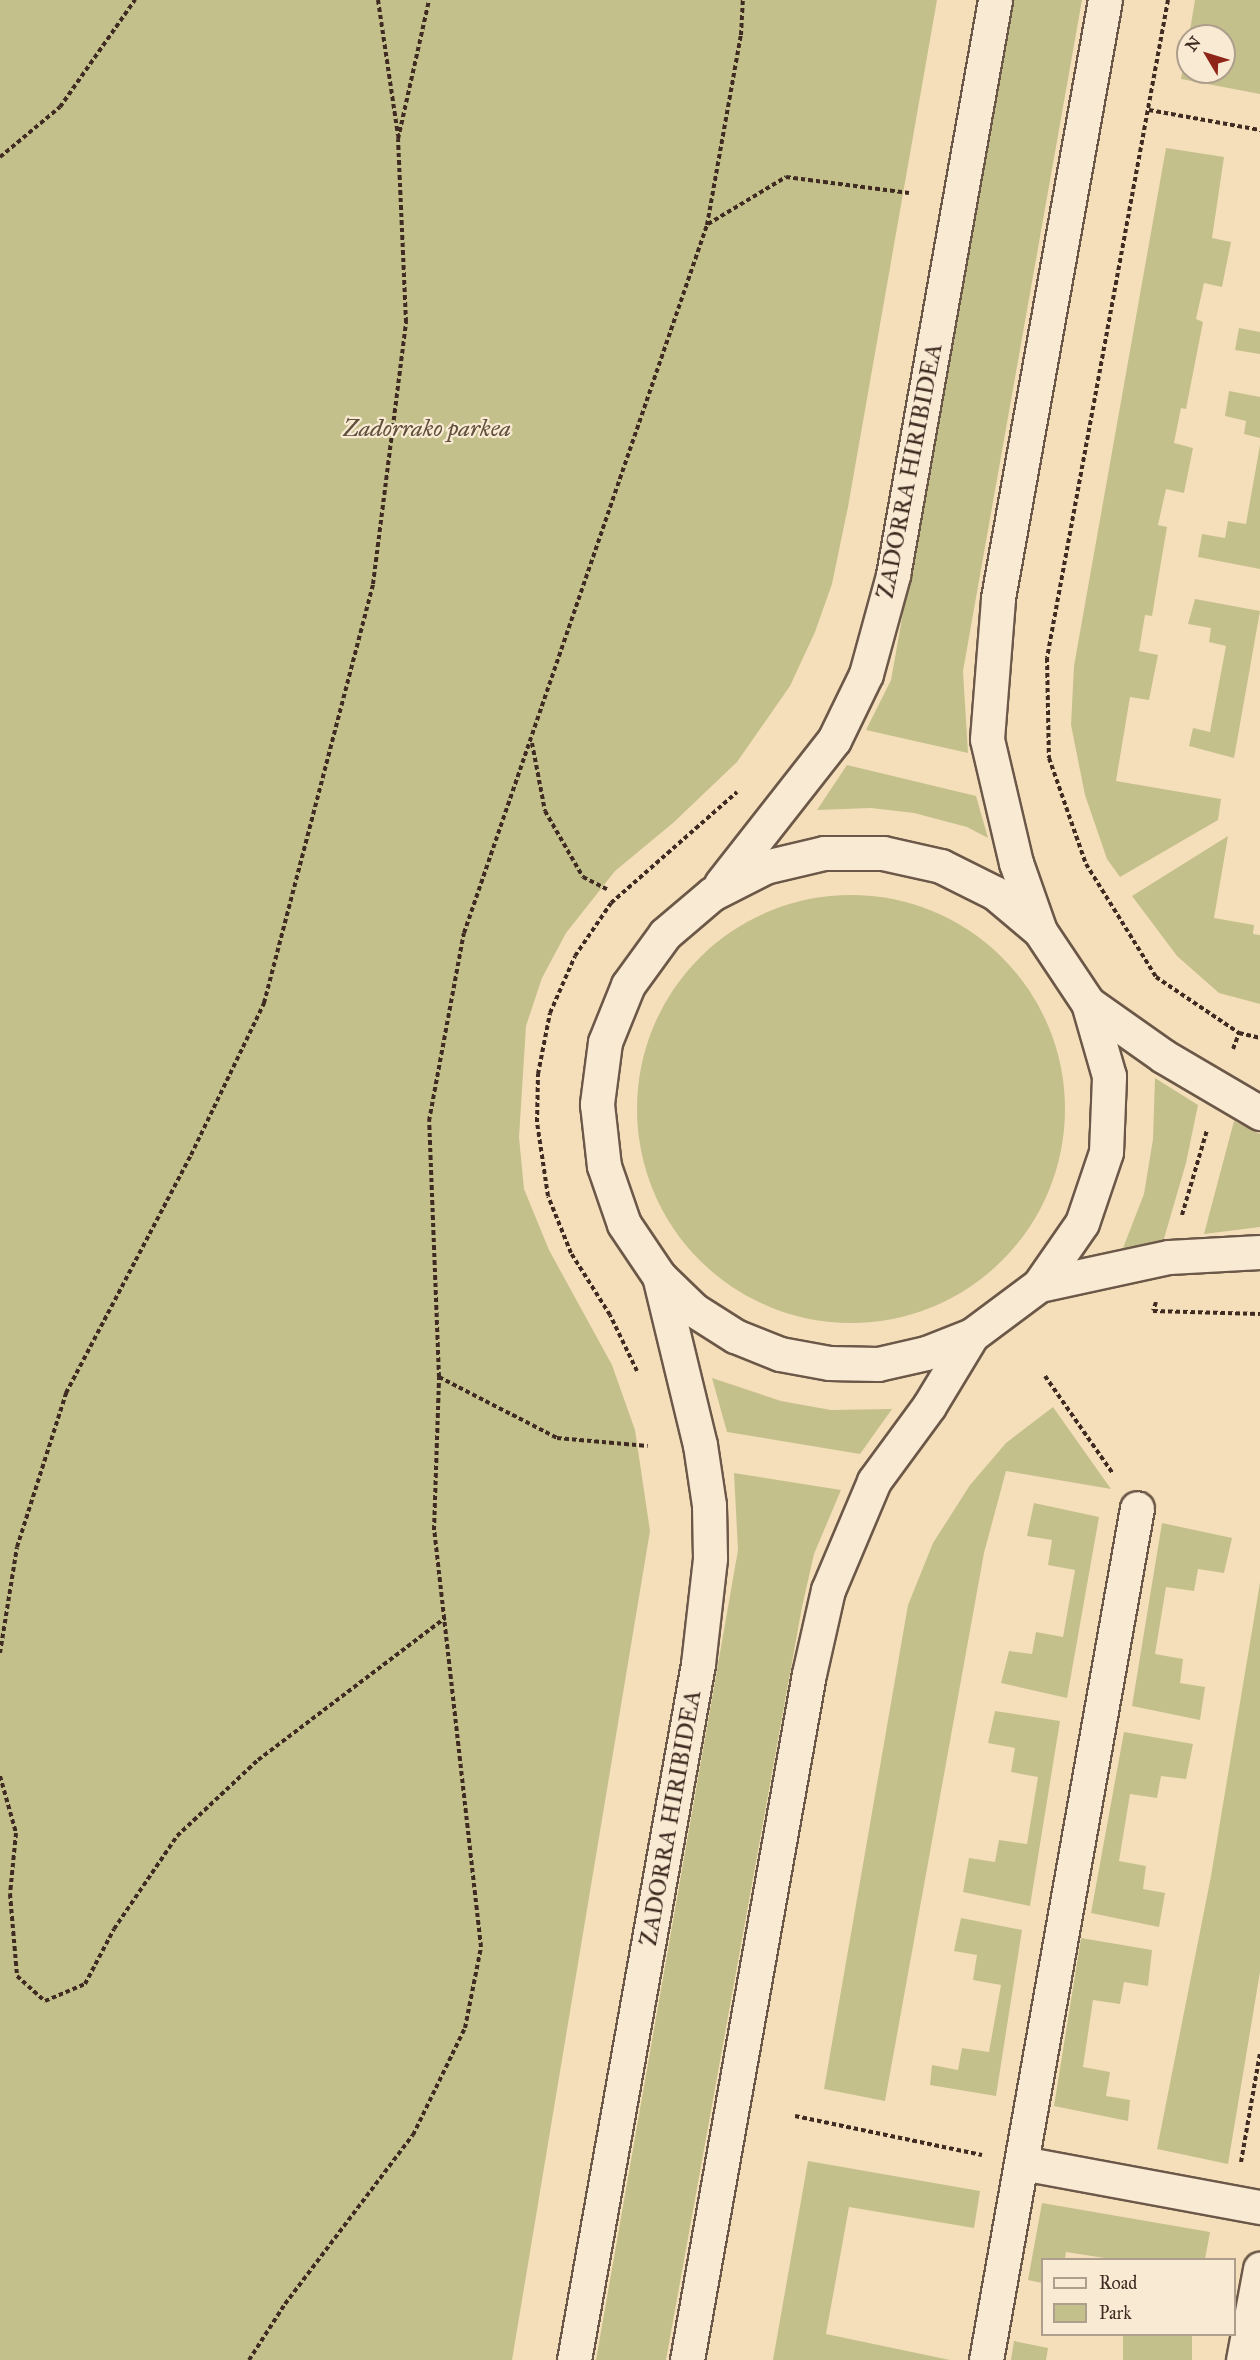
<!DOCTYPE html>
<html>
<head>
<meta charset="utf-8">
<style>
  body { margin:0 }
  #map { position:relative; width:1260px; height:2360px; overflow:hidden; background:#f5dfbb; font-family:"IM FELL Great Primer",serif }
  div>[style] { position:absolute }
  .green>* { inset:0; background:#c4c08b; transform-origin:0 0 }
  .round { border-radius:50% }
  .path>* { height:4px; margin-top:-2px; transform-origin:0; background:repeating-linear-gradient(90deg,#3f2b21 0 4.5px,transparent 0 7.5px) }
  .roads { filter:drop-shadow(2px 0 #6c5848) drop-shadow(-2px 0 #6c5848) drop-shadow(0 2px #6c5848) drop-shadow(0 -2px #6c5848) }
  .street>* { height:33px; margin:-16.5px; padding:0 16.5px; transform-origin:16.5px; border-radius:16.5px; background:#f8ead3 }
  .secondary>* { height:33px; margin:-16.5px; padding:0 16.5px; transform-origin:16.5px; border-radius:16.5px; background:#f8ead3 }
  span { translate:-50% -50%; white-space:nowrap; text-align:center; line-height:1.15; -webkit-text-stroke:4.5px #f8ead3; paint-order:stroke }
  .park-label { font-size:24px; color:#60503c; font-style:italic }
  .street-label { font-size:24px; color:#3f2b21 }
  .legend { position:absolute; left:1041px; top:2258px; width:195px; height:78px; box-sizing:border-box; background:#f8ead3; border:2px solid #ae9e8c; margin:0; padding:8px 10px; list-style:none; font-size:18px; color:#3f2b21 }
  .legend li { display:flex; align-items:center; gap:12px; height:30px }
  .legend b { width:30px; border:2px solid #ae9e8c }
  .north { position:absolute; left:1176px; top:24px; width:60px; height:60px; box-sizing:border-box; background:#f8ead3; border:2px solid #ae9e8c; border-radius:50%; rotate:308deg; font-size:16px; font-weight:700; line-height:24px; text-align:center; color:#3f2b21 }
  .north::after { content:''; display:block; margin:auto; width:21px; height:27px; background:#8f2418; clip-path:polygon(50% 0,100% 100%,50% 72%,0 100%) }
</style>
</head>
<body>
<div id="map">
  <div class="green">
    <div style="clip-path:polygon(0 0,937px 0,848px 507px,832px 584px,815px 632px,790px 686px,737px 762px,673px 823px,615px 871px,566px 933px,542px 978px,526px 1026px,519px 1137px,524px 1189px,549px 1250px,612px 1365px,635px 1430px,650px 1531px,512px 2360px,0 2360px)"></div>
    <div style="clip-path:polygon(1012px 0,1082px 0,963px 671px,968px 753px,866px 730px,891px 680px)"></div>
    <div style="clip-path:polygon(1195px 0,1260px 0,1260px 94px,1181px 79px,1188px 42px,1188px 72px,1224px 72px,1224px 36px,1189px 36px)"></div>
    <div style="clip-path:polygon(1166px 148px,1224px 157px,1212px 238px,1231px 242px,1222px 287px,1204px 283px,1196px 319px,1203px 322px,1186px 409px,1181px 408px,1174px 443px,1193px 448px,1184px 493px,1166px 489px,1158px 525px,1167px 527px,1158px 580px,1152px 616px,1145px 615px,1139px 651px,1158px 655px,1149px 700px,1130px 697px,1116px 781px,1221px 799px,1218px 820px,1120px 877px,1107px 859px,1085px 795px,1071px 725px,1074px 666px)"></div>
    <div style="clip-path:polygon(1239px 328px,1260px 332px,1260px 354px,1235px 350px)"></div>
    <div style="clip-path:polygon(1229px 391px,1260px 397px,1260px 438px,1244px 434px,1246px 421px,1225px 416px)"></div>
    <div style="clip-path:polygon(1260px 445px,1260px 569px,1198px 557px,1202px 534px,1225px 538px,1228px 521px,1246px 524px)"></div>
    <div style="clip-path:polygon(1195px 599px,1260px 611px,1234px 758px,1189px 746px,1193px 728px,1210px 732px,1226px 646px,1209px 642px,1211px 628px,1188px 624px)"></div>
    <div style="clip-path:polygon(847px 765px,976px 796px,988px 838px,967px 827px,914px 813px,871px 808px,817px 810px)"></div>
    <div style="clip-path:polygon(1228px 836px,1214px 918px,1254px 925px,1253px 934px,1260px 935px,1260px 1004px,1219px 993px,1177px 956px,1132px 896px)"></div>
    <div class="round" style="left:637px;top:895px;width:428px;height:428px"></div>
    <div style="clip-path:polygon(1155px 1078px,1198px 1105px,1186px 1163px,1163px 1242px,1123px 1248px,1144px 1194px,1153px 1139px)"></div>
    <div style="clip-path:polygon(1234px 1121px,1260px 1134px,1260px 1227px,1204px 1234px)"></div>
    <div style="clip-path:polygon(712px 1378px,781px 1401px,831px 1410px,892px 1409px,860px 1454px,727px 1432px)"></div>
    <div style="clip-path:polygon(1053px 1407px,1111px 1489px,1006px 1471px,984px 1553px,885px 2101px,824px 2089px,908px 1605px,933px 1543px,970px 1485px,1006px 1443px)"></div>
    <div style="clip-path:polygon(734px 1473px,841px 1490px,814px 1554px,802px 1607px,666px 2360px,596px 2360px,738px 1550px)"></div>
    <div style="clip-path:polygon(1034px 1503px,1099px 1517px,1067px 1698px,1001px 1683px,1009px 1651px,1032px 1654px,1036px 1632px,1063px 1637px,1075px 1570px,1048px 1565px,1052px 1540px,1027px 1536px)"></div>
    <div style="clip-path:polygon(1162px 1523px,1232px 1538px,1224px 1573px,1198px 1569px,1194px 1591px,1166px 1587px,1155px 1654px,1183px 1659px,1180px 1683px,1205px 1687px,1200px 1720px,1132px 1706px)"></div>
    <div style="clip-path:polygon(1260px 1583px,1260px 1972px,1228px 2164px,1157px 2149px,1211px 1876px)"></div>
    <div style="clip-path:polygon(995px 1711px,1060px 1721px,1030px 1906px,963px 1892px,969px 1858px,995px 1862px,999px 1840px,1027px 1844px,1038px 1777px,1011px 1772px,1015px 1748px,988px 1743px)"></div>
    <div style="clip-path:polygon(1124px 1732px,1193px 1744px,1186px 1779px,1161px 1776px,1157px 1798px,1130px 1794px,1119px 1861px,1146px 1866px,1143px 1889px,1165px 1893px,1159px 1927px,1091px 1913px)"></div>
    <div style="clip-path:polygon(961px 1918px,1022px 1930px,996px 2096px,930px 2085px,932px 2065px,958px 2070px,962px 2048px,989px 2052px,1001px 1985px,973px 1980px,977px 1955px,954px 1951px)"></div>
    <div style="clip-path:polygon(1081px 1938px,1152px 1950px,1148px 1986px,1124px 1982px,1120px 2004px,1093px 2000px,1083px 2067px,1110px 2072px,1106px 2096px,1130px 2100px,1128px 2121px,1054px 2106px)"></div>
    <div style="clip-path:polygon(808px 2161px,980px 2191px,974px 2228px,849px 2207px,826px 2334px,950px 2360px,773px 2360px)"></div>
    <div style="clip-path:polygon(1042px 2203px,1210px 2232px,1205px 2259px,1111px 2259px,1066px 2252px,1065px 2259px,1042px 2260px,1042px 2283px,1028px 2280px)"></div>
    <div style="left:1123px;top:2335px;width:69px;height:25px"></div>
    <div style="clip-path:polygon(1014px 2341px,1048px 2348px,1046px 2360px,1011px 2360px)"></div>
  </div>
  <div class="path">
    <div style="left:378px;top:0;width:137px;rotate:81.6deg"></div>
    <div style="left:1168px;top:0;width:669px;rotate:100.42deg"></div>
    <div style="left:1047px;top:658px;width:100px;rotate:88.9deg"></div>
    <div style="left:1049px;top:758px;width:112px;rotate:70.8deg"></div>
    <div style="left:1086px;top:864px;width:133px;rotate:58.2deg"></div>
    <div style="left:1156px;top:977px;width:100px;rotate:34deg"></div>
    <div style="left:1239px;top:1033px;width:22px;rotate:13deg"></div>
    <div style="left:1149px;top:110px;width:113px;rotate:10.2deg"></div>
    <div style="left:0;top:157px;width:78px;rotate:-39.8deg"></div>
    <div style="left:60px;top:107px;width:131px;rotate:-55deg"></div>
    <div style="left:708px;top:224px;width:91px;rotate:-31.1deg"></div>
    <div style="left:786px;top:177px;width:124px;rotate:7.4deg"></div>
    <div style="left:532px;top:743px;width:69px;rotate:79.2deg"></div>
    <div style="left:545px;top:811px;width:76px;rotate:60.1deg"></div>
    <div style="left:583px;top:877px;width:28px;rotate:27deg"></div>
    <div style="left:1233px;top:1049px;width:17px;rotate:-69deg"></div>
    <div style="left:1182px;top:1215px;width:89px;rotate:-73.6deg"></div>
    <div style="left:1156px;top:1302px;width:9px;rotate:108deg"></div>
    <div style="left:1153px;top:1311px;width:107px;rotate:1.6deg"></div>
    <div style="left:637px;top:1371px;width:62px;rotate:-115.7deg"></div>
    <div style="left:610px;top:1315px;width:73px;rotate:-122.2deg"></div>
    <div style="left:571px;top:1253px;width:61px;rotate:-112deg"></div>
    <div style="left:548px;top:1196px;width:75px;rotate:-98.5deg"></div>
    <div style="left:537px;top:1122px;width:48px;rotate:-88.8deg"></div>
    <div style="left:538px;top:1074px;width:62px;rotate:-78.9deg"></div>
    <div style="left:550px;top:1013px;width:62px;rotate:-66.3deg"></div>
    <div style="left:575px;top:956px;width:64px;rotate:-55.8deg"></div>
    <div style="left:611px;top:903px;width:168px;rotate:-41.4deg"></div>
    <div style="left:1045px;top:1376px;width:119px;rotate:55.2deg"></div>
    <div style="left:439px;top:1377px;width:133px;rotate:27.3deg"></div>
    <div style="left:557px;top:1438px;width:91px;rotate:5deg"></div>
    <div style="left:0;top:1653px;width:107px;rotate:-80.9deg"></div>
    <div style="left:17px;top:1547px;width:162px;rotate:-72.3deg"></div>
    <div style="left:66px;top:1393px;width:269px;rotate:-62.3deg"></div>
    <div style="left:191px;top:1155px;width:169px;rotate:-64.3deg"></div>
    <div style="left:264px;top:1003px;width:433px;rotate:-75.4deg"></div>
    <div style="left:373px;top:584px;width:264px;rotate:-82.8deg"></div>
    <div style="left:406px;top:322px;width:183px;rotate:-92.5deg"></div>
    <div style="left:398px;top:139px;width:142px;rotate:-77.4deg"></div>
    <div style="left:0;top:1776px;width:59px;rotate:74.3deg"></div>
    <div style="left:16px;top:1833px;width:61px;rotate:95.6deg"></div>
    <div style="left:10px;top:1894px;width:82px;rotate:85.1deg"></div>
    <div style="left:17px;top:1976px;width:38px;rotate:42deg"></div>
    <div style="left:45px;top:2001px;width:43px;rotate:-23deg"></div>
    <div style="left:85px;top:1984px;width:62px;rotate:-62.2deg"></div>
    <div style="left:114px;top:1929px;width:112px;rotate:-55.9deg"></div>
    <div style="left:177px;top:1836px;width:111px;rotate:-43.2deg"></div>
    <div style="left:258px;top:1760px;width:235px;rotate:-37.2deg"></div>
    <div style="left:795px;top:2116px;width:191px;rotate:11.8deg"></div>
    <div style="left:1241px;top:2162px;width:111px;rotate:-80.1deg"></div>
    <div style="left:249px;top:2360px;width:67px;rotate:-57.3deg"></div>
    <div style="left:285px;top:2304px;width:212px;rotate:-52.9deg"></div>
    <div style="left:413px;top:2135px;width:119px;rotate:-64.1deg"></div>
    <div style="left:465px;top:2028px;width:83px;rotate:-78.8deg"></div>
    <div style="left:481px;top:1947px;width:420px;rotate:-96.4deg"></div>
    <div style="left:434px;top:1530px;width:153px;rotate:-88.1deg"></div>
    <div style="left:439px;top:1377px;width:256px;rotate:-92.2deg"></div>
    <div style="left:429px;top:1121px;width:191px;rotate:-79.5deg"></div>
    <div style="left:464px;top:933px;width:749px;rotate:-71.06deg"></div>
    <div style="left:707px;top:225px;width:193px;rotate:-79.9deg"></div>
    <div style="left:741px;top:35px;width:35px;rotate:-87deg"></div>
  </div>
  <div class="roads">
    <div class="street">
      <div style="left:1022px;top:2163px;width:242px;rotate:10.5deg"></div>
      <div style="left:986px;top:2360px;width:865px;rotate:-79.95deg"></div>
      <div style="left:1243px;top:2360px;width:93px;rotate:-79.4deg"></div>
    </div>
    <div class="secondary">
      <div style="left:721px;top:884px;width:183px;rotate:-51.9deg"></div>
      <div style="left:834px;top:740px;width:73px;rotate:-64.1deg"></div>
      <div style="left:866px;top:674px;width:103px;rotate:-74.7deg"></div>
      <div style="left:893px;top:575px;width:584px;rotate:-79.94deg"></div>
      <div style="left:1040px;top:931px;width:59px;rotate:-139.8deg"></div>
      <div style="left:995px;top:893px;width:60px;rotate:-153.4deg"></div>
      <div style="left:941px;top:866px;width:59px;rotate:-167.4deg"></div>
      <div style="left:883px;top:853px;width:59px;rotate:180deg"></div>
      <div style="left:824px;top:853px;width:61px;rotate:166.7deg"></div>
      <div style="left:765px;top:867px;width:59px;rotate:153deg"></div>
      <div style="left:712px;top:894px;width:62px;rotate:139.6deg"></div>
      <div style="left:665px;top:934px;width:63px;rotate:126deg"></div>
      <div style="left:628px;top:985px;width:61px;rotate:112deg"></div>
      <div style="left:605px;top:1042px;width:63px;rotate:97.4deg"></div>
      <div style="left:597px;top:1104px;width:62px;rotate:83.6deg"></div>
      <div style="left:604px;top:1166px;width:61px;rotate:71deg"></div>
      <div style="left:624px;top:1224px;width:63px;rotate:56.1deg"></div>
      <div style="left:659px;top:1276px;width:49px;rotate:44.2deg"></div>
      <div style="left:694px;top:1310px;width:49px;rotate:32.4deg"></div>
      <div style="left:735px;top:1336px;width:48px;rotate:21.8deg"></div>
      <div style="left:780px;top:1354px;width:50px;rotate:10.4deg"></div>
      <div style="left:829px;top:1363px;width:49px;rotate:1.2deg"></div>
      <div style="left:878px;top:1364px;width:49px;rotate:-12.9deg"></div>
      <div style="left:926px;top:1353px;width:49px;rotate:-21.4deg"></div>
      <div style="left:972px;top:1335px;width:84px;rotate:-36.7deg"></div>
      <div style="left:1039px;top:1285px;width:75px;rotate:-55.3deg"></div>
      <div style="left:1082px;top:1223px;width:75px;rotate:-71.3deg"></div>
      <div style="left:1106px;top:1152px;width:76px;rotate:-87.7deg"></div>
      <div style="left:1109px;top:1076px;width:76px;rotate:-106deg"></div>
      <div style="left:1088px;top:1003px;width:87px;rotate:-123.7deg"></div>
      <div style="left:1040px;top:931px;width:72px;rotate:-109.4deg"></div>
      <div style="left:1016px;top:863px;width:127px;rotate:-103.2deg"></div>
      <div style="left:987px;top:739px;width:141px;rotate:-85.5deg"></div>
      <div style="left:998px;top:598px;width:607px;rotate:-79.86deg"></div>
      <div style="left:1088px;top:1003px;width:92px;rotate:35.2deg"></div>
      <div style="left:1163px;top:1056px;width:113px;rotate:30.4deg"></div>
      <div style="left:1039px;top:1285px;width:133px;rotate:-12.2deg"></div>
      <div style="left:1169px;top:1257px;width:91px;rotate:-3.1deg"></div>
      <div style="left:574px;top:2360px;width:707px;rotate:-79.9deg"></div>
      <div style="left:698px;top:1664px;width:107px;rotate:-83.5deg"></div>
      <div style="left:710px;top:1558px;width:53px;rotate:-91.1deg"></div>
      <div style="left:709px;top:1505px;width:61px;rotate:-98.5deg"></div>
      <div style="left:700px;top:1445px;width:174px;rotate:-103.6deg"></div>
      <div style="left:687px;top:2360px;width:697px;rotate:-79.92deg"></div>
      <div style="left:809px;top:1674px;width:86px;rotate:-77.3deg"></div>
      <div style="left:828px;top:1590px;width:118px;rotate:-67.1deg"></div>
      <div style="left:874px;top:1481px;width:93px;rotate:-53.7deg"></div>
      <div style="left:929px;top:1406px;width:83px;rotate:-58.8deg"></div>
    </div>
  </div>
  <div class="park-label">
    <span style="left:427px;top:429px">Zadorrako parkea</span>
  </div>
  <div class="street-label">
    <span style="left:910px;top:471px;rotate:-79deg">ZADORRA HIRIBIDEA</span>
    <span style="left:671px;top:1818px;rotate:-80deg">ZADORRA HIRIBIDEA</span>
  </div>
  <ul class="legend">
  <li><b style="height:8px;background:#f8ead3"></b>Road</li>
  <li><b style="height:16px;background:#c4c08b"></b>Park</li>
  </ul>
  <div class="north">N</div>
</div>
</body>
</html>
